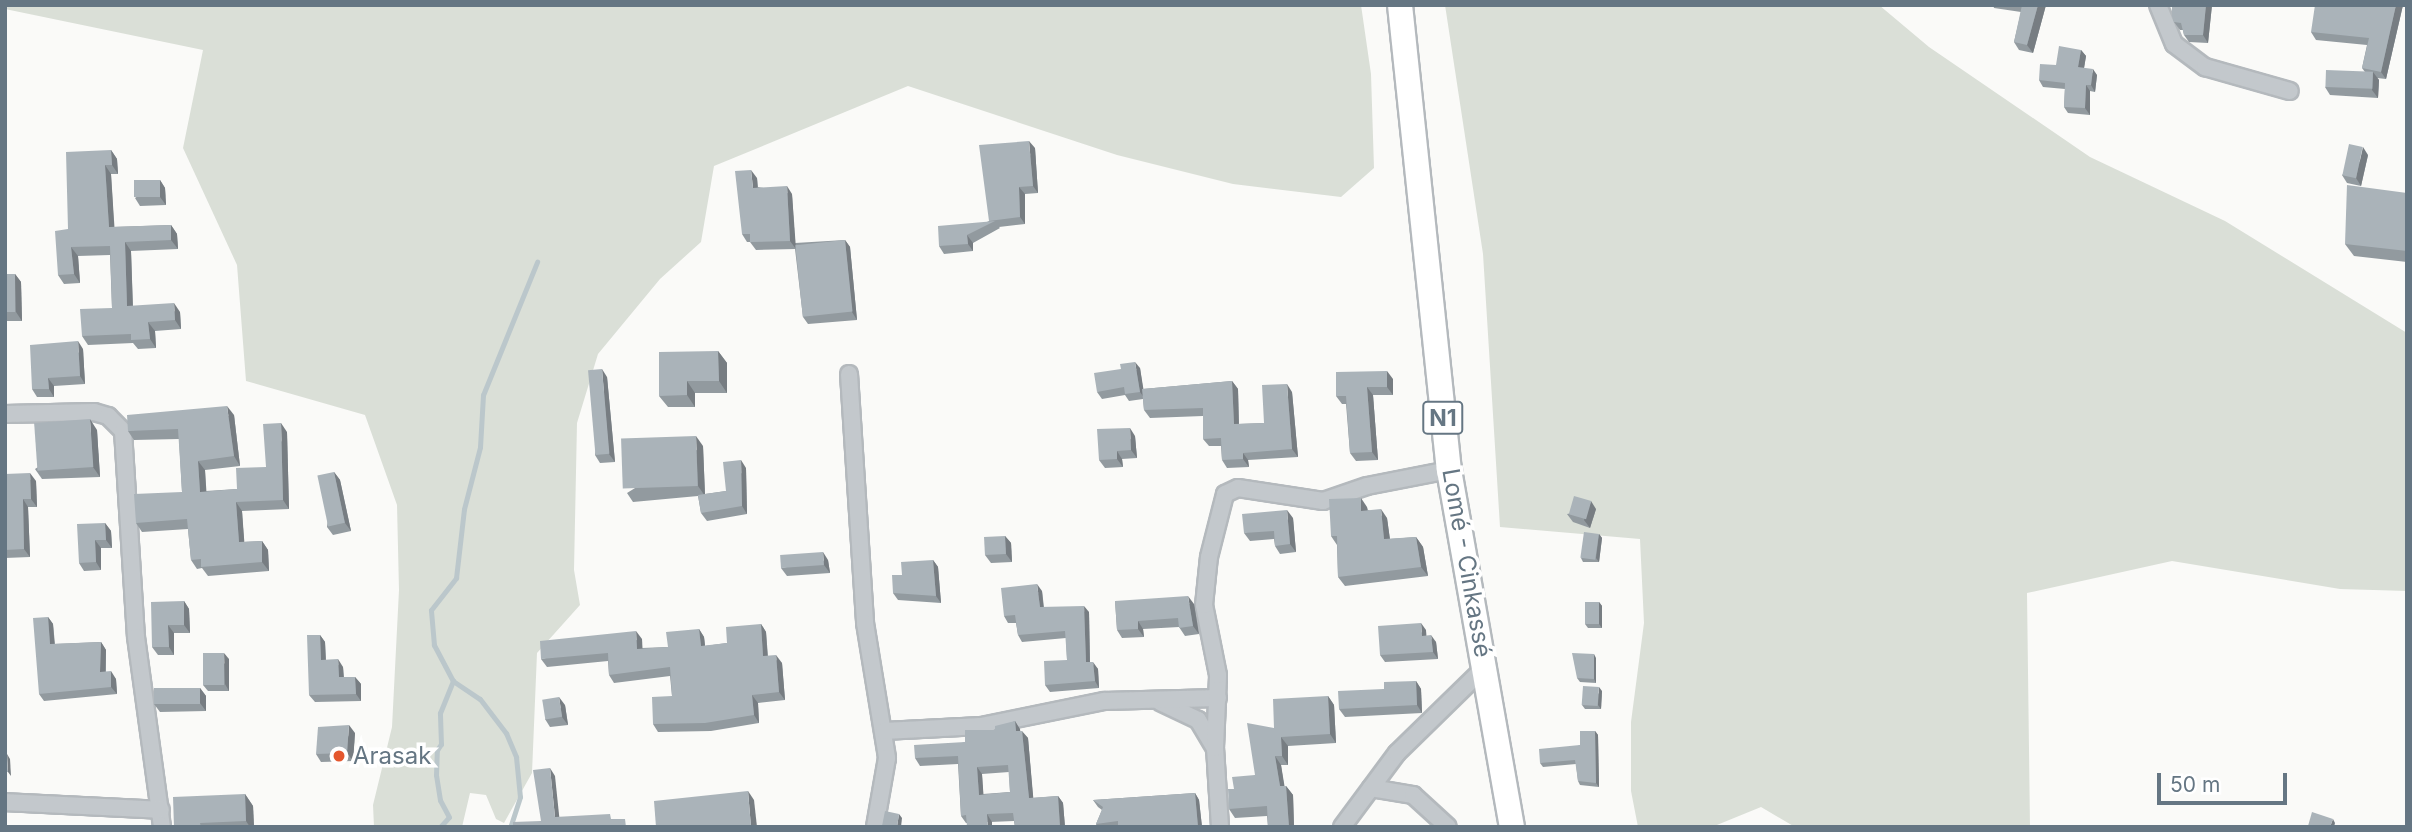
<!DOCTYPE html>
<html>
<head>
<meta charset="utf-8">
<style>
  body { margin:0 }
  #map { position:relative; width:2412px; height:832px; overflow:hidden; background:#fafaf8; font-family:Inter,sans-serif }
  div>[style] { position:absolute }
  .green>* { inset:0; background:#dadfd7 }
  .stream>* { height:5px; margin:-2.5px; padding:0 2.5px; transform-origin:2.5px; border-radius:2.5px; background:#bbc7cb }
  .roads { filter:drop-shadow(2px 0 #b4b9bd) drop-shadow(-2px 0 #b4b9bd) drop-shadow(0 2px #b4b9bd) drop-shadow(0 -2px #b4b9bd) }
  .minor>* { height:16px; margin:-8px; padding:0 8px; transform-origin:8px; border-radius:8px; background:#c3c8cc }
  .trunk>* { height:24px; margin:-12px; padding:0 12px; transform-origin:12px; border-radius:12px; background:#fff }
  .wall>* { inset:0; background:#929a9f }
  .shaded-wall>* { inset:0; background:#777d82 }
  .building>* { inset:0; background:#aab3b9; transform-origin:0 0 }
  .dots>* { width:19px; height:19px; translate:-50% -50%; box-sizing:border-box; border:4px solid #fff; border-radius:50% }
  span { translate:-50% -50%; white-space:nowrap; text-align:center; line-height:1.15; -webkit-text-stroke:7px #fff; paint-order:stroke }
  .shield-label span { padding:2px 5px; background:#fff; border:2px solid; border-radius:5px; -webkit-text-stroke-width:0 }
  .shield-label { font-size:23px; color:#657683; font-weight:700 }
  .street-label { font-size:24px; color:#657683 }
  .poi-label { font-size:24px; color:#657683 }
  .left { translate:0 -50%; text-align:left }
  .frame { position:absolute; inset:0; border:7px solid #657683; pointer-events:none }
  .scale { position:absolute; left:2157px; top:773px; width:130px; height:32px; box-sizing:border-box; border:4px solid #657683; border-top:0; padding-left:9px; font-size:21px; line-height:24px; white-space:nowrap; color:#657683; -webkit-text-stroke:5px #fff; paint-order:stroke }
</style>
</head>
<body>
<div id="map">
  <div class="green">
    <div style="clip-path:polygon(5px 5px,1361px 5px,1371px 74px,1374px 168px,1341px 197px,1233px 184px,1117px 155px,908px 86px,714px 166px,701px 242px,660px 279px,598px 354px,577px 423px,574px 570px,580px 605px,537px 653px,532px 773px,504px 823px,496px 819px,486px 795px,470px 793px,462px 827px,374px 827px,373px 805px,392px 727px,399px 590px,397px 505px,365px 415px,246px 381px,237px 265px,183px 148px,203px 50px,5px 9px)"></div>
    <div style="clip-path:polygon(1445px 5px,1879px 5px,1929px 47px,2090px 157px,2225px 221px,2407px 333px,2407px 591px,2340px 589px,2172px 561px,2027px 593px,2030px 827px,1795px 827px,1761px 807px,1712px 827px,1638px 827px,1631px 791px,1631px 722px,1644px 623px,1640px 539px,1500px 527px,1483px 254px)"></div>
  </div>
  <div class="stream">
    <div style="left:453px;top:681px;width:32px;rotate:34deg"></div>
    <div style="left:480px;top:699px;width:43px;rotate:52.6deg"></div>
    <div style="left:506px;top:733px;width:26px;rotate:67deg"></div>
    <div style="left:516px;top:757px;width:40px;rotate:84.3deg"></div>
    <div style="left:520px;top:797px;width:32px;rotate:108deg"></div>
    <div style="left:440px;top:827px;width:13px;rotate:-48deg"></div>
    <div style="left:449px;top:817px;width:19px;rotate:-118deg"></div>
    <div style="left:440px;top:800px;width:25px;rotate:-99deg"></div>
    <div style="left:436px;top:775px;width:25px;rotate:-88deg"></div>
    <div style="left:437px;top:750px;width:7px;rotate:-56deg"></div>
    <div style="left:441px;top:744px;width:31px;rotate:-92deg"></div>
    <div style="left:440px;top:713px;width:35px;rotate:-68deg"></div>
    <div style="left:453px;top:681px;width:41px;rotate:-117.8deg"></div>
    <div style="left:434px;top:645px;width:35px;rotate:-95deg"></div>
    <div style="left:431px;top:610px;width:41px;rotate:-52deg"></div>
    <div style="left:456px;top:578px;width:69px;rotate:-83.4deg"></div>
    <div style="left:464px;top:509px;width:64px;rotate:-75.5deg"></div>
    <div style="left:480px;top:447px;width:52px;rotate:-86.7deg"></div>
    <div style="left:483px;top:395px;width:144px;rotate:-67.9deg"></div>
  </div>
  <div class="roads">
    <div class="minor">
      <div style="left:2158px;top:5px;width:42px;rotate:67.7deg"></div>
      <div style="left:2174px;top:44px;width:39px;rotate:37deg"></div>
      <div style="left:2205px;top:67px;width:88px;rotate:15.8deg"></div>
      <div style="left:849px;top:374px;width:250px;rotate:86.3deg"></div>
      <div style="left:865px;top:623px;width:137px;rotate:80.7deg"></div>
      <div style="left:887px;top:758px;width:70px;rotate:99.9deg"></div>
      <div style="left:5px;top:414px;width:89px;rotate:-1.3deg"></div>
      <div style="left:94px;top:412px;width:15px;rotate:16deg"></div>
      <div style="left:108px;top:416px;width:21px;rotate:45deg"></div>
      <div style="left:123px;top:431px;width:206px;rotate:86.4deg"></div>
      <div style="left:136px;top:637px;width:192px;rotate:82.2deg"></div>
      <div style="left:1160px;top:702px;width:42px;rotate:25.3deg"></div>
      <div style="left:1198px;top:720px;width:33px;rotate:59deg"></div>
      <div style="left:884px;top:731px;width:97px;rotate:-3deg"></div>
      <div style="left:981px;top:726px;width:126px;rotate:-11.5deg"></div>
      <div style="left:1104px;top:701px;width:114px;rotate:-1.5deg"></div>
      <div style="left:1371px;top:788px;width:43px;rotate:9.5deg"></div>
      <div style="left:1413px;top:795px;width:47px;rotate:42.4deg"></div>
      <div style="left:5px;top:802px;width:156px;rotate:2.9deg"></div>
      <div style="left:1220px;top:827px;width:79px;rotate:-93.6deg"></div>
      <div style="left:1215px;top:748px;width:73px;rotate:-87.6deg"></div>
      <div style="left:1218px;top:675px;width:71px;rotate:-101.3deg"></div>
      <div style="left:1204px;top:605px;width:48px;rotate:-84.1deg"></div>
      <div style="left:1209px;top:557px;width:65px;rotate:-75.7deg"></div>
      <div style="left:1225px;top:494px;width:14px;rotate:-25deg"></div>
      <div style="left:1238px;top:488px;width:86px;rotate:8.7deg"></div>
      <div style="left:1323px;top:501px;width:46px;rotate:-18.8deg"></div>
      <div style="left:1367px;top:486px;width:84px;rotate:-11deg"></div>
      <div style="left:1342px;top:827px;width:92px;rotate:-53.4deg"></div>
      <div style="left:1397px;top:753px;width:124px;rotate:-44.3deg"></div>
    </div>
    <div class="trunk">
      <div style="left:1400px;top:5px;width:468px;rotate:84deg"></div>
      <div style="left:1449px;top:470px;width:363px;rotate:80deg"></div>
    </div>
  </div>
  <div class="wall">
    <div style="clip-path:polygon(1993px 5px,2046px 5px,2033px 53px,2019px 50px,2014px 42px,2021px 12px,1994px 8px)"></div>
    <div style="clip-path:polygon(2172px 5px,2212px 5px,2208px 43px,2189px 42px,2184px 35px,2183px 30px,2180px 30px,2174px 22px)"></div>
    <div style="clip-path:polygon(2403px 5px,2386px 79px,2377px 78px,2379px 80px,2378px 98px,2330px 95px,2325px 87px,2365px 72px,2362px 68px,2367px 45px,2316px 40px,2311px 32px)"></div>
    <div style="clip-path:polygon(2081px 50px,2086px 56px,2084px 68px,2097px 75px,2095px 92px,2090px 91px,2090px 115px,2068px 113px,2064px 107px,2065px 89px,2043px 87px,2039px 80px,2056px 65px)"></div>
    <div style="clip-path:polygon(1035px 148px,1038px 193px,1025px 194px,1025px 224px,999px 227px,1000px 228px,973px 243px,973px 251px,944px 254px,939px 246px,989px 221px)"></div>
    <div style="clip-path:polygon(111px 150px,117px 159px,118px 174px,111px 174px,114px 227px,171px 225px,177px 234px,178px 249px,131px 251px,133px 306px,180px 312px,181px 329px,155px 331px,156px 348px,138px 349px,133px 343px,88px 345px,82px 336px,112px 308px,110px 255px,78px 256px,80px 283px,64px 284px,58px 275px,68px 229px)"></div>
    <div style="clip-path:polygon(2368px 155px,2361px 186px,2347px 183px,2342px 175px)"></div>
    <div style="clip-path:polygon(757px 178px,758px 187px,792px 194px,795px 243px,845px 240px,850px 247px,857px 320px,808px 324px,803px 317px,795px 249px,756px 250px,750px 242px,747px 242px,742px 234px)"></div>
    <div style="clip-path:polygon(160px 180px,165px 188px,166px 205px,140px 206px,135px 198px)"></div>
    <div style="clip-path:polygon(2407px 193px,2407px 262px,2354px 256px,2345px 244px)"></div>
    <div style="clip-path:polygon(5px 274px,15px 274px,21px 282px,22px 321px,5px 321px)"></div>
    <div style="clip-path:polygon(83px 349px,85px 384px,54px 386px,54px 397px,37px 397px,32px 389px)"></div>
    <div style="clip-path:polygon(718px 351px,727px 363px,727px 393px,695px 393px,695px 407px,668px 407px,659px 396px)"></div>
    <div style="clip-path:polygon(1140px 368px,1143px 389px,1232px 381px,1238px 389px,1239px 424px,1264px 423px,1292px 392px,1298px 457px,1248px 460px,1249px 467px,1227px 468px,1222px 460px,1221px 446px,1209px 446px,1203px 439px,1203px 416px,1150px 418px,1144px 410px,1143px 399px,1129px 401px,1125px 395px,1102px 399px,1097px 392px)"></div>
    <div style="clip-path:polygon(607px 377px,615px 462px,600px 463px,595px 455px)"></div>
    <div style="clip-path:polygon(1393px 379px,1393px 395px,1373px 395px,1378px 460px,1356px 461px,1350px 453px,1346px 404px,1342px 404px,1336px 396px)"></div>
    <div style="clip-path:polygon(234px 415px,240px 466px,205px 470px,206px 491px,237px 489px,266px 467px,287px 432px,289px 509px,242px 511px,244px 542px,262px 541px,268px 550px,269px 571px,208px 576px,202px 568px,197px 569px,191px 560px,188px 529px,142px 532px,136px 523px,182px 492px,179px 439px,134px 440px,128px 431px)"></div>
    <div style="clip-path:polygon(97px 430px,100px 477px,42px 479px,35px 469px)"></div>
    <div style="clip-path:polygon(1135px 436px,1137px 458px,1122px 459px,1123px 467px,1105px 468px,1099px 460px)"></div>
    <div style="clip-path:polygon(703px 446px,705px 494px,726px 491px,746px 468px,747px 514px,707px 521px,701px 513px,698px 496px,633px 502px,627px 493px)"></div>
    <div style="clip-path:polygon(334px 472px,340px 480px,351px 531px,333px 535px,327px 527px)"></div>
    <div style="clip-path:polygon(5px 474px,36px 481px,37px 507px,28px 507px,30px 557px,5px 558px)"></div>
    <div style="clip-path:polygon(1367px 507px,1368px 510px,1387px 518px,1390px 539px,1416px 537px,1423px 547px,1428px 576px,1345px 586px,1338px 577px,1337px 545px,1331px 536px)"></div>
    <div style="clip-path:polygon(1596px 509px,1590px 528px,1573px 522px,1567px 514px)"></div>
    <div style="clip-path:polygon(1293px 518px,1296px 552px,1280px 554px,1275px 546px,1274px 539px,1250px 541px,1244px 533px)"></div>
    <div style="clip-path:polygon(105px 523px,111px 531px,112px 548px,101px 548px,101px 570px,84px 571px,79px 563px)"></div>
    <div style="clip-path:polygon(1599px 534px,1602px 538px,1599px 562px,1583px 562px,1581px 558px)"></div>
    <div style="clip-path:polygon(1005px 536px,1011px 543px,1012px 562px,991px 563px,985px 555px)"></div>
    <div style="clip-path:polygon(828px 560px,830px 573px,787px 576px,781px 568px)"></div>
    <div style="clip-path:polygon(933px 560px,938px 567px,941px 603px,898px 600px,893px 593px)"></div>
    <div style="clip-path:polygon(1042px 591px,1044px 607px,1089px 612px,1090px 662px,1098px 669px,1099px 688px,1050px 692px,1045px 685px,1067px 660px,1066px 638px,1022px 642px,1018px 635px,1016px 623px,1008px 623px,1004px 616px)"></div>
    <div style="clip-path:polygon(184px 601px,189px 609px,190px 633px,174px 633px,174px 655px,158px 655px,152px 647px)"></div>
    <div style="clip-path:polygon(1115px 601px,1194px 604px,1199px 634px,1185px 636px,1179px 627px,1143px 629px,1144px 637px,1122px 638px,1117px 630px)"></div>
    <div style="clip-path:polygon(1599px 602px,1602px 606px,1602px 628px,1588px 628px,1585px 624px)"></div>
    <div style="clip-path:polygon(48px 617px,53px 624px,55px 644px,101px 642px,106px 650px,106px 672px,116px 679px,117px 694px,44px 701px,39px 694px)"></div>
    <div style="clip-path:polygon(761px 624px,766px 632px,768px 656px,782px 663px,785px 700px,758px 703px,759px 723px,711px 731px,658px 732px,653px 724px,672px 696px,670px 676px,614px 683px,609px 675px,608px 661px,547px 667px,541px 659px,642px 639px,642px 648px,668px 647px,699px 629px,704px 637px,705px 646px,727px 643px)"></div>
    <div style="clip-path:polygon(1426px 630px,1426px 636px,1436px 642px,1438px 659px,1385px 662px,1380px 655px)"></div>
    <div style="clip-path:polygon(320px 635px,325px 642px,326px 660px,343px 667px,344px 677px,355px 677px,361px 684px,361px 701px,315px 702px,309px 695px)"></div>
    <div style="clip-path:polygon(1596px 658px,1596px 683px,1580px 682px,1577px 678px)"></div>
    <div style="clip-path:polygon(229px 659px,229px 691px,208px 691px,203px 685px)"></div>
    <div style="clip-path:polygon(1416px 681px,1421px 689px,1422px 713px,1345px 717px,1339px 709px,1384px 689px)"></div>
    <div style="clip-path:polygon(200px 688px,206px 696px,206px 711px,160px 712px,154px 704px)"></div>
    <div style="clip-path:polygon(1602px 691px,1601px 709px,1585px 709px,1582px 705px)"></div>
    <div style="clip-path:polygon(1328px 696px,1334px 705px,1336px 743px,1288px 746px,1288px 765px,1281px 765px,1284px 786px,1286px 786px,1293px 795px,1294px 827px,1268px 827px,1267px 816px,1235px 818px,1229px 809px,1234px 789px,1255px 775px,1274px 728px)"></div>
    <div style="clip-path:polygon(565px 705px,568px 725px,550px 727px,545px 719px)"></div>
    <div style="clip-path:polygon(evenodd,1015px 721px,1020px 731px,1028px 738px,1033px 798px,1058px 796px,1063px 803px,1065px 827px,1015px 827px,1014px 821px,966px 823px,961px 816px,958px 764px,920px 766px,915px 758px,965px 742px,1015px 721px,1009px 772px,1010px 792px,983px 794px,982px 774px,1009px 772px)"></div>
    <div style="clip-path:polygon(1595px 731px,1598px 735px,1599px 787px,1580px 785px,1578px 781px,1576px 764px,1543px 767px,1540px 763px,1580px 745px)"></div>
    <div style="clip-path:polygon(355px 733px,353px 761px,321px 762px,316px 754px)"></div>
    <div style="clip-path:polygon(1195px 793px,1199px 800px,1202px 827px,1097px 827px,1096px 824px,1102px 810px,1098px 807px,1093px 800px)"></div>
    <div style="clip-path:polygon(245px 794px,253px 806px,254px 827px,174px 827px)"></div>
  </div>
  <div class="shaded-wall">
    <div style="clip-path:polygon(2038px 5px,2046px 5px,2033px 53px,2027px 45px)"></div>
    <div style="clip-path:polygon(2206px 5px,2212px 5px,2208px 43px,2203px 35px)"></div>
    <div style="clip-path:polygon(2396px 5px,2403px 5px,2386px 79px,2381px 72px)"></div>
    <div style="clip-path:polygon(2081px 50px,2086px 56px,2083px 74px,2078px 67px)"></div>
    <div style="clip-path:polygon(2093px 69px,2097px 75px,2095px 92px,2091px 85px)"></div>
    <div style="clip-path:polygon(2373px 72px,2379px 80px,2378px 98px,2372px 90px)"></div>
    <div style="clip-path:polygon(2086px 85px,2090px 91px,2090px 115px,2085px 108px)"></div>
    <div style="clip-path:polygon(1029px 141px,1035px 148px,1038px 193px,1033px 186px)"></div>
    <div style="clip-path:polygon(2363px 147px,2368px 155px,2361px 186px,2356px 178px)"></div>
    <div style="clip-path:polygon(111px 150px,117px 159px,118px 174px,112px 165px)"></div>
    <div style="clip-path:polygon(105px 165px,111px 174px,115px 236px,109px 227px)"></div>
    <div style="clip-path:polygon(751px 170px,757px 178px,758px 196px,753px 188px)"></div>
    <div style="clip-path:polygon(160px 180px,165px 188px,166px 205px,160px 197px)"></div>
    <div style="clip-path:polygon(787px 186px,792px 194px,796px 249px,790px 241px)"></div>
    <div style="clip-path:polygon(1019px 187px,1025px 194px,1025px 224px,1020px 217px)"></div>
    <div style="clip-path:polygon(171px 225px,177px 234px,178px 249px,171px 240px)"></div>
    <div style="clip-path:polygon(967px 235px,973px 243px,973px 251px,968px 244px)"></div>
    <div style="clip-path:polygon(845px 240px,850px 247px,857px 320px,852px 312px)"></div>
    <div style="clip-path:polygon(125px 242px,131px 251px,133px 315px,127px 306px)"></div>
    <div style="clip-path:polygon(71px 247px,78px 256px,80px 283px,74px 274px)"></div>
    <div style="clip-path:polygon(15px 274px,21px 282px,22px 321px,16px 312px)"></div>
    <div style="clip-path:polygon(174px 303px,180px 312px,181px 329px,175px 320px)"></div>
    <div style="clip-path:polygon(148px 322px,155px 331px,156px 348px,150px 339px)"></div>
    <div style="clip-path:polygon(78px 341px,83px 349px,85px 384px,80px 376px)"></div>
    <div style="clip-path:polygon(718px 351px,727px 363px,727px 393px,719px 381px)"></div>
    <div style="clip-path:polygon(1135px 362px,1140px 368px,1145px 399px,1140px 392px)"></div>
    <div style="clip-path:polygon(602px 369px,607px 377px,615px 462px,609px 454px)"></div>
    <div style="clip-path:polygon(1387px 371px,1393px 379px,1393px 395px,1387px 387px)"></div>
    <div style="clip-path:polygon(48px 378px,54px 386px,54px 397px,49px 389px)"></div>
    <div style="clip-path:polygon(687px 381px,695px 393px,695px 407px,687px 395px)"></div>
    <div style="clip-path:polygon(1232px 381px,1238px 389px,1239px 432px,1234px 424px)"></div>
    <div style="clip-path:polygon(1287px 384px,1292px 392px,1298px 457px,1292px 449px)"></div>
    <div style="clip-path:polygon(1367px 387px,1373px 395px,1378px 460px,1372px 452px)"></div>
    <div style="clip-path:polygon(227px 406px,234px 415px,240px 466px,234px 456px)"></div>
    <div style="clip-path:polygon(90px 419px,97px 430px,100px 477px,93px 467px)"></div>
    <div style="clip-path:polygon(281px 423px,287px 432px,289px 509px,283px 500px)"></div>
    <div style="clip-path:polygon(1130px 428px,1135px 436px,1137px 458px,1131px 450px)"></div>
    <div style="clip-path:polygon(696px 436px,703px 446px,705px 496px,698px 486px)"></div>
    <div style="clip-path:polygon(1117px 451px,1122px 459px,1123px 467px,1117px 459px)"></div>
    <div style="clip-path:polygon(1243px 453px,1248px 460px,1249px 467px,1243px 459px)"></div>
    <div style="clip-path:polygon(741px 460px,746px 468px,747px 514px,742px 506px)"></div>
    <div style="clip-path:polygon(198px 461px,205px 470px,207px 501px,200px 492px)"></div>
    <div style="clip-path:polygon(334px 472px,340px 480px,351px 531px,345px 523px)"></div>
    <div style="clip-path:polygon(30px 473px,36px 481px,37px 507px,31px 499px)"></div>
    <div style="clip-path:polygon(1361px 498px,1367px 507px,1368px 521px,1361px 511px)"></div>
    <div style="clip-path:polygon(23px 499px,28px 507px,30px 557px,24px 549px)"></div>
    <div style="clip-path:polygon(1591px 501px,1596px 509px,1590px 528px,1584px 520px)"></div>
    <div style="clip-path:polygon(236px 502px,242px 511px,245px 551px,239px 542px)"></div>
    <div style="clip-path:polygon(1381px 509px,1387px 518px,1391px 548px,1384px 539px)"></div>
    <div style="clip-path:polygon(1287px 510px,1293px 518px,1296px 552px,1290px 544px)"></div>
    <div style="clip-path:polygon(105px 523px,111px 531px,112px 548px,106px 540px)"></div>
    <div style="clip-path:polygon(1599px 534px,1602px 538px,1599px 562px,1596px 558px)"></div>
    <div style="clip-path:polygon(1005px 536px,1011px 543px,1012px 562px,1006px 554px)"></div>
    <div style="clip-path:polygon(1416px 537px,1423px 547px,1428px 576px,1421px 567px)"></div>
    <div style="clip-path:polygon(95px 540px,101px 548px,101px 570px,96px 562px)"></div>
    <div style="clip-path:polygon(262px 541px,268px 550px,269px 571px,262px 562px)"></div>
    <div style="clip-path:polygon(823px 552px,828px 560px,830px 573px,824px 565px)"></div>
    <div style="clip-path:polygon(933px 560px,938px 567px,941px 603px,936px 596px)"></div>
    <div style="clip-path:polygon(1037px 584px,1042px 591px,1044px 614px,1040px 607px)"></div>
    <div style="clip-path:polygon(1188px 596px,1194px 604px,1199px 634px,1193px 626px)"></div>
    <div style="clip-path:polygon(184px 601px,189px 609px,190px 633px,184px 625px)"></div>
    <div style="clip-path:polygon(1599px 602px,1602px 606px,1602px 628px,1599px 624px)"></div>
    <div style="clip-path:polygon(1084px 606px,1089px 612px,1090px 669px,1086px 662px)"></div>
    <div style="clip-path:polygon(48px 617px,53px 624px,55px 652px,50px 644px)"></div>
    <div style="clip-path:polygon(1138px 621px,1143px 629px,1144px 637px,1138px 629px)"></div>
    <div style="clip-path:polygon(1421px 623px,1426px 630px,1427px 643px,1422px 636px)"></div>
    <div style="clip-path:polygon(761px 624px,766px 632px,768px 664px,763px 656px)"></div>
    <div style="clip-path:polygon(168px 625px,174px 633px,174px 655px,169px 647px)"></div>
    <div style="clip-path:polygon(699px 629px,704px 637px,706px 654px,701px 646px)"></div>
    <div style="clip-path:polygon(636px 631px,642px 639px,643px 657px,637px 649px)"></div>
    <div style="clip-path:polygon(320px 635px,325px 642px,326px 667px,321px 660px)"></div>
    <div style="clip-path:polygon(1431px 635px,1436px 642px,1438px 659px,1433px 652px)"></div>
    <div style="clip-path:polygon(101px 642px,106px 650px,105px 679px,100px 672px)"></div>
    <div style="clip-path:polygon(224px 653px,229px 659px,229px 691px,225px 684px)"></div>
    <div style="clip-path:polygon(1594px 654px,1596px 658px,1596px 683px,1594px 679px)"></div>
    <div style="clip-path:polygon(776px 655px,782px 663px,785px 700px,779px 692px)"></div>
    <div style="clip-path:polygon(338px 659px,343px 667px,344px 685px,339px 677px)"></div>
    <div style="clip-path:polygon(1093px 662px,1098px 669px,1099px 688px,1095px 681px)"></div>
    <div style="clip-path:polygon(111px 671px,116px 679px,117px 694px,111px 687px)"></div>
    <div style="clip-path:polygon(355px 677px,361px 684px,361px 701px,356px 694px)"></div>
    <div style="clip-path:polygon(1416px 681px,1421px 689px,1422px 713px,1417px 705px)"></div>
    <div style="clip-path:polygon(1599px 687px,1602px 691px,1601px 709px,1598px 705px)"></div>
    <div style="clip-path:polygon(200px 688px,206px 696px,206px 711px,200px 703px)"></div>
    <div style="clip-path:polygon(752px 695px,758px 703px,759px 723px,754px 715px)"></div>
    <div style="clip-path:polygon(1328px 696px,1334px 705px,1336px 743px,1330px 734px)"></div>
    <div style="clip-path:polygon(559px 697px,565px 705px,568px 725px,562px 717px)"></div>
    <div style="clip-path:polygon(1015px 721px,1020px 729px,1021px 738px,1016px 731px)"></div>
    <div style="clip-path:polygon(349px 725px,355px 733px,353px 761px,347px 753px)"></div>
    <div style="clip-path:polygon(1022px 731px,1028px 738px,1034px 806px,1029px 798px)"></div>
    <div style="clip-path:polygon(1595px 731px,1598px 735px,1599px 787px,1596px 783px)"></div>
    <div style="clip-path:polygon(1281px 737px,1288px 746px,1288px 765px,1282px 756px)"></div>
    <div style="clip-path:polygon(7px 754px,10px 759px,11px 776px,8px 772px)"></div>
    <div style="clip-path:polygon(1275px 756px,1281px 765px,1286px 795px,1280px 786px)"></div>
    <div style="clip-path:polygon(977px 767px,982px 774px,984px 802px,979px 795px)"></div>
    <div style="clip-path:polygon(550px 768px,555px 776px,560px 824px,555px 817px)"></div>
    <div style="clip-path:polygon(1286px 786px,1293px 795px,1294px 827px,1289px 827px)"></div>
    <div style="clip-path:polygon(748px 791px,754px 800px,757px 827px,751px 827px)"></div>
    <div style="clip-path:polygon(1195px 793px,1199px 800px,1202px 827px,1198px 827px)"></div>
    <div style="clip-path:polygon(245px 794px,253px 806px,254px 827px,250px 827px,246px 821px)"></div>
    <div style="clip-path:polygon(1058px 796px,1063px 803px,1065px 827px,1060px 827px)"></div>
    <div style="clip-path:polygon(899px 814px,902px 818px,901px 827px,897px 827px)"></div>
    <div style="clip-path:polygon(987px 814px,992px 822px,992px 827px,988px 827px)"></div>
    <div style="clip-path:polygon(2333px 819px,2335px 823px,2334px 827px,2330px 827px)"></div>
  </div>
  <div class="building">
    <div style="clip-path:polygon(2022px 5px,2038px 5px,2027px 45px,2014px 42px)"></div>
    <div style="clip-path:polygon(2172px 5px,2206px 5px,2203px 35px,2184px 35px,2181px 23px,2174px 22px,2172px 16px)"></div>
    <div style="clip-path:polygon(2315px 5px,2396px 5px,2381px 72px,2362px 68px,2369px 38px,2311px 32px)"></div>
    <div style="clip-path:polygon(2059px 46px,2081px 50px,2078px 67px,2093px 69px,2091px 85px,2086px 85px,2085px 108px,2064px 107px,2065px 83px,2039px 80px,2040px 64px,2056px 65px)"></div>
    <div style="left:2326px;top:70px;width:47px;height:17px;rotate:2deg"></div>
    <div style="clip-path:polygon(1029px 141px,1033px 186px,1019px 187px,1020px 217px,989px 221px,979px 145px)"></div>
    <div style="left:2349px;top:144px;width:14px;height:32px;rotate:12deg"></div>
    <div style="clip-path:polygon(111px 150px,112px 165px,105px 165px,109px 227px,171px 225px,171px 240px,125px 242px,127px 306px,174px 303px,175px 320px,148px 322px,150px 339px,131px 340px,131px 334px,82px 336px,80px 309px,112px 308px,110px 246px,71px 247px,74px 274px,58px 275px,55px 231px,68px 229px,66px 152px)"></div>
    <div style="clip-path:polygon(751px 170px,753px 188px,787px 186px,790px 241px,750px 242px,750px 234px,742px 234px,735px 171px)"></div>
    <div style="left:160px;top:180px;width:17px;height:26px;rotate:90deg"></div>
    <div style="clip-path:polygon(2347px 185px,2407px 193px,2407px 251px,2345px 244px)"></div>
    <div style="clip-path:polygon(995px 221px,967px 235px,968px 244px,939px 246px,938px 226px)"></div>
    <div style="left:845px;top:240px;width:72px;height:50px;rotate:84deg"></div>
    <div style="left:5px;top:274px;width:10px;height:38px"></div>
    <div style="clip-path:polygon(78px 341px,80px 376px,48px 378px,49px 389px,32px 389px,30px 345px)"></div>
    <div style="clip-path:polygon(718px 351px,719px 381px,687px 381px,687px 395px,659px 396px,659px 352px)"></div>
    <div style="clip-path:polygon(1135px 362px,1140px 392px,1125px 394px,1124px 387px,1097px 392px,1094px 373px,1121px 369px,1120px 364px)"></div>
    <div style="left:602px;top:369px;width:85px;height:14px;rotate:85deg"></div>
    <div style="clip-path:polygon(1387px 371px,1387px 387px,1367px 387px,1372px 452px,1350px 453px,1346px 396px,1336px 396px,1336px 372px)"></div>
    <div style="clip-path:polygon(1232px 381px,1234px 424px,1264px 423px,1262px 385px,1287px 384px,1292px 449px,1243px 453px,1243px 459px,1222px 460px,1221px 438px,1203px 439px,1203px 408px,1144px 410px,1142px 389px)"></div>
    <div style="clip-path:polygon(227px 406px,234px 456px,198px 461px,200px 492px,237px 489px,236px 468px,266px 467px,263px 424px,281px 423px,283px 500px,236px 502px,239px 542px,262px 541px,262px 562px,201px 567px,201px 559px,191px 560px,187px 519px,136px 523px,134px 494px,182px 492px,178px 429px,128px 431px,127px 415px)"></div>
    <div style="left:90px;top:419px;width:48px;height:56px;rotate:86deg"></div>
    <div style="clip-path:polygon(1130px 428px,1131px 450px,1117px 451px,1117px 459px,1099px 460px,1097px 429px)"></div>
    <div style="left:696px;top:436px;width:50px;height:75px;rotate:88deg"></div>
    <div style="clip-path:polygon(741px 460px,742px 506px,701px 513px,698px 495px,726px 491px,723px 462px)"></div>
    <div style="left:334px;top:472px;width:52px;height:17px;rotate:78deg"></div>
    <div style="clip-path:polygon(30px 473px,31px 499px,23px 499px,24px 549px,5px 550px,5px 474px)"></div>
    <div style="left:1574px;top:496px;width:18px;height:19px;rotate:16deg"></div>
    <div style="clip-path:polygon(1361px 498px,1361px 511px,1381px 509px,1384px 539px,1416px 537px,1421px 567px,1338px 577px,1337px 536px,1331px 536px,1329px 499px)"></div>
    <div style="clip-path:polygon(1287px 510px,1290px 544px,1275px 546px,1274px 531px,1244px 533px,1242px 514px)"></div>
    <div style="clip-path:polygon(105px 523px,106px 540px,95px 540px,96px 562px,79px 563px,77px 524px)"></div>
    <div style="left:1584px;top:532px;width:15px;height:26px;rotate:8deg"></div>
    <div style="left:1005px;top:536px;width:18px;height:21px;rotate:87deg"></div>
    <div style="left:823px;top:552px;width:13px;height:43px;rotate:86deg"></div>
    <div style="clip-path:polygon(933px 560px,936px 596px,893px 593px,892px 575px,902px 575px,901px 562px)"></div>
    <div style="clip-path:polygon(1037px 584px,1040px 607px,1084px 606px,1086px 662px,1093px 662px,1095px 681px,1045px 685px,1044px 661px,1067px 660px,1065px 631px,1018px 635px,1015px 615px,1004px 616px,1001px 588px)"></div>
    <div style="clip-path:polygon(1188px 596px,1193px 626px,1179px 628px,1178px 618px,1138px 621px,1138px 629px,1117px 630px,1115px 601px)"></div>
    <div style="clip-path:polygon(184px 601px,184px 625px,168px 625px,169px 647px,152px 647px,151px 602px)"></div>
    <div style="left:1585px;top:602px;width:14px;height:22px"></div>
    <div style="clip-path:polygon(48px 617px,50px 644px,101px 642px,100px 672px,111px 671px,111px 687px,39px 694px,33px 618px)"></div>
    <div style="clip-path:polygon(1421px 623px,1422px 636px,1431px 635px,1433px 652px,1380px 655px,1378px 626px)"></div>
    <div style="clip-path:polygon(761px 624px,763px 656px,776px 655px,779px 692px,752px 695px,754px 715px,705px 723px,653px 724px,652px 697px,672px 696px,670px 667px,609px 675px,608px 653px,541px 659px,540px 641px,636px 631px,637px 649px,668px 647px,666px 632px,699px 629px,701px 646px,727px 643px,726px 627px)"></div>
    <div style="clip-path:polygon(307px 635px,320px 635px,321px 660px,338px 659px,339px 677px,355px 677px,356px 694px,309px 695px)"></div>
    <div style="left:203px;top:653px;width:21px;height:32px"></div>
    <div style="clip-path:polygon(1572px 653px,1594px 654px,1594px 679px,1577px 678px)"></div>
    <div style="clip-path:polygon(1416px 681px,1417px 705px,1339px 709px,1338px 691px,1384px 689px,1384px 682px)"></div>
    <div style="left:1583px;top:686px;width:16px;height:19px;rotate:4deg"></div>
    <div style="left:154px;top:688px;width:46px;height:16px"></div>
    <div style="clip-path:polygon(1328px 696px,1330px 734px,1281px 737px,1282px 756px,1275px 756px,1280px 786px,1286px 786px,1289px 827px,1268px 827px,1267px 806px,1229px 809px,1228px 789px,1234px 789px,1232px 777px,1255px 775px,1247px 723px,1274px 728px,1273px 699px)"></div>
    <div style="left:559px;top:697px;width:20px;height:17px;rotate:81deg"></div>
    <div style="clip-path:polygon(evenodd,1015px 721px,1016px 731px,1022px 731px,1029px 798px,1058px 796px,1060px 827px,1015px 827px,1013px 813px,987px 814px,988px 827px,967px 827px,966px 815px,961px 816px,958px 756px,915px 758px,914px 745px,965px 742px,965px 730px,995px 730px,995px 726px,1015px 721px,1008px 765px,1010px 792px,979px 795px,977px 767px,1008px 765px)"></div>
    <div style="clip-path:polygon(349px 725px,347px 753px,316px 754px,318px 727px)"></div>
    <div style="clip-path:polygon(1580px 731px,1595px 731px,1596px 783px,1578px 781px,1575px 760px,1540px 763px,1539px 749px,1580px 745px)"></div>
    <div style="clip-path:polygon(7px 754px,8px 772px,5px 772px,5px 755px)"></div>
    <div style="clip-path:polygon(550px 768px,555px 817px,610px 814px,611px 819px,625px 819px,626px 827px,513px 827px,513px 822px,541px 821px,533px 770px)"></div>
    <div style="clip-path:polygon(748px 791px,751px 827px,656px 827px,654px 801px)"></div>
    <div style="clip-path:polygon(1195px 793px,1198px 827px,1118px 827px,1118px 821px,1096px 824px,1103px 807px,1093px 800px)"></div>
    <div style="clip-path:polygon(245px 794px,246px 821px,200px 823px,201px 827px,174px 827px,173px 797px)"></div>
    <div style="clip-path:polygon(885px 811px,899px 814px,897px 827px,882px 826px)"></div>
    <div style="clip-path:polygon(2312px 812px,2333px 819px,2330px 827px,2312px 827px,2308px 826px)"></div>
  </div>
  <div class="dots">
    <div style="left:339px;top:756px;background:#e4572e"></div>
  </div>
  <div class="shield-label">
    <span style="left:1443px;top:418px">N1</span>
  </div>
  <div class="street-label">
    <span style="left:1467px;top:563px;rotate:80deg">Lomé - Cinkassé</span>
  </div>
  <div class="poi-label">
    <span class="left" style="left:353px;top:756px">Arasak</span>
  </div>
  <div class="frame"></div>
  <div class="scale">50 m</div>
</div>
</body>
</html>
